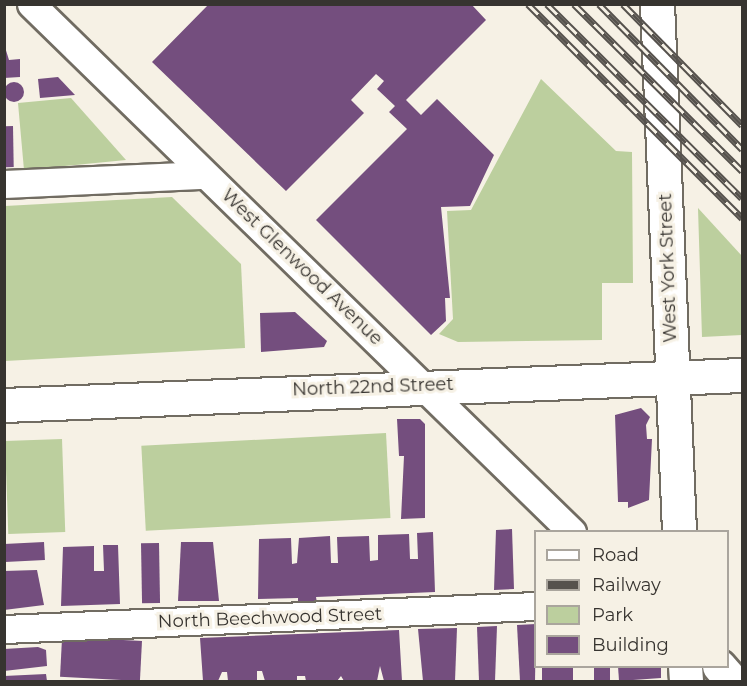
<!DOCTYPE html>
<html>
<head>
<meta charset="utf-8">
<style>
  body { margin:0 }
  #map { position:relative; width:747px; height:686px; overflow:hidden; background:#f6f1e5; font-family:Montserrat,sans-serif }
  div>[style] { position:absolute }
  .green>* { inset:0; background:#bccf9e; transform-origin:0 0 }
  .building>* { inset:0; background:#744e7e; transform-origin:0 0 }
  .round { border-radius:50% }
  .roads { filter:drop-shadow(2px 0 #716c62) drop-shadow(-2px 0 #716c62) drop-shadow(0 2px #716c62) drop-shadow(0 -2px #716c62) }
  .street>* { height:27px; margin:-13.5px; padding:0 13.5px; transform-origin:13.5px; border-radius:13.5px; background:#fff }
  .secondary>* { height:33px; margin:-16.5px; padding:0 16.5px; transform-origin:16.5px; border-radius:16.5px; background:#fff }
  .rail>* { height:7px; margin-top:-3.5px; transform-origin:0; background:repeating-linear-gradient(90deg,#f6f1e5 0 14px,#56524d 0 28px); box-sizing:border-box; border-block:2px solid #56524d }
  span { translate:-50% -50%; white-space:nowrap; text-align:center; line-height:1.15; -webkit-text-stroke:6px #f6f1e5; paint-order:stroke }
  .street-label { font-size:18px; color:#373430 }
  .frame { position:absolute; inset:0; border:6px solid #373430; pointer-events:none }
  .legend { position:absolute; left:534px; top:530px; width:195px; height:138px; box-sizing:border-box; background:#f6f1e5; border:2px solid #aaa59d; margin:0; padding:8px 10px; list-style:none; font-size:18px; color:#373430 }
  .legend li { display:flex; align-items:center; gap:12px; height:30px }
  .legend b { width:30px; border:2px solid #aaa59d }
</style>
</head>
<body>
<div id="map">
  <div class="green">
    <div style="clip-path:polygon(541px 79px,616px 151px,632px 152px,633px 283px,602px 283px,602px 340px,458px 342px,439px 334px,453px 319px,447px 211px,471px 210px)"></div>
    <div style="clip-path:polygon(71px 98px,126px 160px,24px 170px,18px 103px)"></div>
    <div style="clip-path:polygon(172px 197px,241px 264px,245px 348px,5px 361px,5px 206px)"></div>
    <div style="clip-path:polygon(698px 208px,742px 256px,742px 335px,702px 337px)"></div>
    <div style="left:386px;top:433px;width:85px;height:245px;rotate:87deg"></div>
    <div style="left:62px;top:439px;width:93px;height:57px;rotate:88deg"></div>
  </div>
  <div class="building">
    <div style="clip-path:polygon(209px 4px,471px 4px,486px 20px,406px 100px,421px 115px,437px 99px,494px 155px,470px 206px,441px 207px,450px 298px,445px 298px,446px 321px,431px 335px,316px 220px,407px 129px,389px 112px,395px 106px,377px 89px,384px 81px,376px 74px,351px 100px,364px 113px,286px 191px,152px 62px)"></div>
    <div style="clip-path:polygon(4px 44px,9px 60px,20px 59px,20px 77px,4px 78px)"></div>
    <div style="clip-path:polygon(58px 77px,75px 95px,40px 98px,38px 79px)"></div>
    <div class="round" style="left:4px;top:82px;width:20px;height:20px"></div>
    <div style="left:13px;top:126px;width:41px;height:8px;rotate:89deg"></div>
    <div style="clip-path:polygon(295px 312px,327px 341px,324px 347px,261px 352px,260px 313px)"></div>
    <div style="clip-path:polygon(641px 408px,650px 417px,646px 425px,647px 439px,652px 439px,649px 500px,628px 508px,628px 502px,618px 502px,615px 415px)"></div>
    <div style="clip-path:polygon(397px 419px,420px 419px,425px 424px,425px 518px,401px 519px,404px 456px,399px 456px)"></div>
    <div style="clip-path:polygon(512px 529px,514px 589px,494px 590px,496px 530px)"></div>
    <div style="clip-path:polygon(433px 532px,435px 592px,316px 597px,317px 603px,298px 603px,298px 598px,258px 599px,259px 539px,291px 538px,292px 564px,297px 563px,299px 538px,330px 536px,331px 563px,338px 563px,337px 537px,369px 536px,370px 561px,378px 560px,378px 535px,409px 534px,410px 559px,418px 559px,417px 533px)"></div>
    <div style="left:44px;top:542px;width:18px;height:40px;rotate:87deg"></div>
    <div style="clip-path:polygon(181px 542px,213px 542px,219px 601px,178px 601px)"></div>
    <div style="left:159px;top:543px;width:60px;height:18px;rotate:89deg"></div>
    <div style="clip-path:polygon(103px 545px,118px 545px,120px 604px,61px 606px,63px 547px,94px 546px,94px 571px,104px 571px)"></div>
    <div style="clip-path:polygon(37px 570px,44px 605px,4px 610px,4px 571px)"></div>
    <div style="clip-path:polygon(536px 624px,535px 681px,520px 681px,517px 625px)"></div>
    <div style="clip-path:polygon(497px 626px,495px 681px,479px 681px,477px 627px)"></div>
    <div style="clip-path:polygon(457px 628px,455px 681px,423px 681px,418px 629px)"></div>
    <div style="clip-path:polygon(399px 630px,402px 681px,384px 681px,380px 666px,377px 681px,344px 681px,341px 676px,337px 681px,306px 681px,305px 676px,297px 676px,297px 681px,265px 681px,262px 671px,257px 671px,257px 681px,228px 681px,227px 672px,222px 672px,218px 681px,203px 681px,200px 638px)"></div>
    <div style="left:142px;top:641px;width:40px;height:80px;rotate:93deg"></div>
    <div style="clip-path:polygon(38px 647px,46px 650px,47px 666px,4px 671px,4px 649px)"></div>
    <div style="left:542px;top:666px;width:31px;height:15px"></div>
    <div style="left:594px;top:666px;width:16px;height:15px"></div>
    <div style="clip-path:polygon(618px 666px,661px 666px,661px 678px,619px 681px)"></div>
    <div style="clip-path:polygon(46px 674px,47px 681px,4px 681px,4px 676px)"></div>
  </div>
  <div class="roads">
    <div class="street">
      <div style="left:31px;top:4px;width:756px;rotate:44.3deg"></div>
      <div style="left:4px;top:184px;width:201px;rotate:-2.6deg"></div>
      <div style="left:4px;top:629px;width:532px;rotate:-2.48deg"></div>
    </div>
    <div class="secondary">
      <div style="left:657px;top:4px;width:528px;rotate:87.61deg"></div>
      <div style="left:4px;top:405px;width:739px;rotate:-2.33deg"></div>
      <div style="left:685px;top:666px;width:16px;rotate:86deg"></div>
      <div style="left:719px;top:666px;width:21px;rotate:49deg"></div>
    </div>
  </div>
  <div class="rail">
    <div style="left:528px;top:4px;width:303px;rotate:45deg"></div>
    <div style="left:547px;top:4px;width:275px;rotate:44.9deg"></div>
    <div style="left:574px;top:4px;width:237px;rotate:44.8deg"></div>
    <div style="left:599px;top:4px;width:204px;rotate:45.4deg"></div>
    <div style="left:623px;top:4px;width:170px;rotate:45.5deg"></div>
  </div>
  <div class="street-label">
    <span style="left:302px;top:267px;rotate:44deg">West Glenwood Avenue</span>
    <span style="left:668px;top:268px;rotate:-92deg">West York Street</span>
    <span style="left:373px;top:387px;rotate:-2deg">North 22nd Street</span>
    <span style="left:270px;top:618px;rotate:-2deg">North Beechwood Street</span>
  </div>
  <div class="frame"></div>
  <ul class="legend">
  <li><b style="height:8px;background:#fff"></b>Road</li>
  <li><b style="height:8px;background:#56524d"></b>Railway</li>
  <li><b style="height:16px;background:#bccf9e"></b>Park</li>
  <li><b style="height:16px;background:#744e7e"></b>Building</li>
  </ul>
</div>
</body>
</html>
